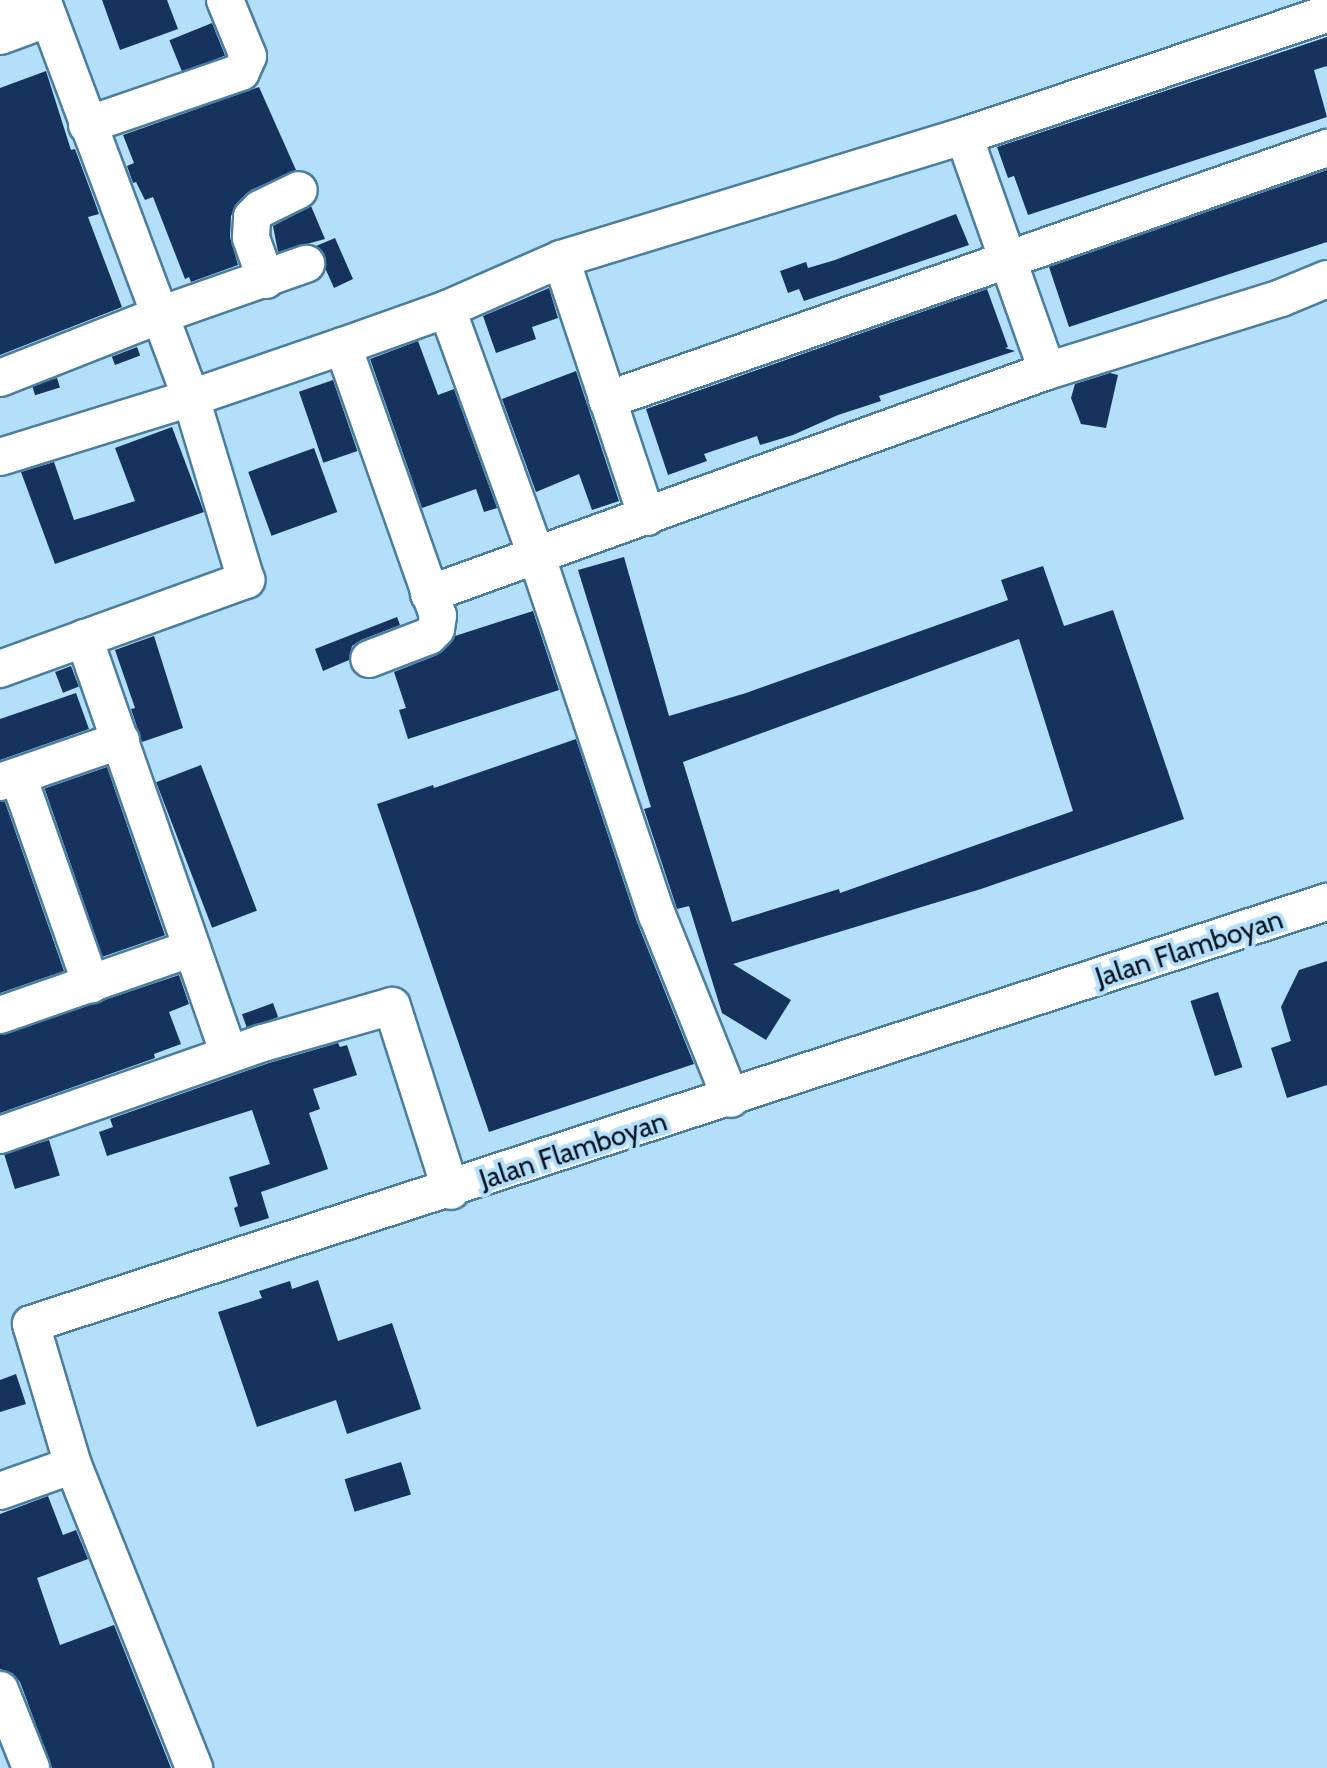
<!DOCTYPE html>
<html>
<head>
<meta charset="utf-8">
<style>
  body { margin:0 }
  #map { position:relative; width:1327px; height:1768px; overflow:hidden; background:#b4dffb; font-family:Cabin,sans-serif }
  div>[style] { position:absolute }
  .building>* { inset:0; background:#16335d; transform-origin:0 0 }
  .roads { filter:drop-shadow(2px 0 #4b7e9e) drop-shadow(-2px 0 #4b7e9e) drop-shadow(0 2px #4b7e9e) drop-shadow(0 -2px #4b7e9e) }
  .minor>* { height:36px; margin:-18px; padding:0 18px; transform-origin:18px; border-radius:18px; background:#fff }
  span { translate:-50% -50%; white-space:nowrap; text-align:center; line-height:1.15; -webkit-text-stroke:8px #b4dffb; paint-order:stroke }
  .street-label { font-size:28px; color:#000e1a }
</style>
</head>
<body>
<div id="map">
  <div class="building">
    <div style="clip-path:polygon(102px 0,167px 0,178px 29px,120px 50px)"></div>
    <div style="left:212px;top:23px;width:35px;height:46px;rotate:68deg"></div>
    <div style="clip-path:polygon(1327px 37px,1327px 66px,1314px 70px,1327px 117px,1028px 215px,1014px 176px,1008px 178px,997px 147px)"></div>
    <div style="clip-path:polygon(46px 71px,71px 150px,75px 149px,97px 208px,99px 214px,88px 217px,122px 307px,0 355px,0 88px)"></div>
    <div style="clip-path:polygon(259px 87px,296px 170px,251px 190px,237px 203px,231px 216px,230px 237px,238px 265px,191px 282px,189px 277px,185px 279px,153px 197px,145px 200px,136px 182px,133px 183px,127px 166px,134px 163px,123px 135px)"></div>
    <div style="clip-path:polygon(1327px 170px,1327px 242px,1069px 327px,1049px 267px)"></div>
    <div style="clip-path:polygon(311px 206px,325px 239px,278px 252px,273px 226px)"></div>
    <div style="clip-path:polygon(956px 214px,969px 245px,804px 301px,799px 289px,788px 293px,780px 271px,806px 262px,808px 268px,835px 260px)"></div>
    <div style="clip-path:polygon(335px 238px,353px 279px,334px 288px,326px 270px,325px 256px,316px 246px)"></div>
    <div style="clip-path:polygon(549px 288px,558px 318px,532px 327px,536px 339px,496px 353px,483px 316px)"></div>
    <div style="clip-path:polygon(987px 289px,1008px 347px,1005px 348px,1015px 351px,879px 396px,881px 401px,838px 415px,793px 435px,760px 445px,757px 436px,704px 454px,707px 461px,668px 475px,646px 409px)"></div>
    <div style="clip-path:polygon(418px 341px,438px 395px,454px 389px,497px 508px,484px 512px,476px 489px,422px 508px,370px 359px)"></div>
    <div style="left:137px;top:347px;width:9px;height:27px;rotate:69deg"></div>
    <div style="clip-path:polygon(576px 371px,619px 501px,592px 510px,579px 474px,536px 492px,502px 399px)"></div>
    <div style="clip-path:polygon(1110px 373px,1118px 375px,1106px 428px,1081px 424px,1071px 398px,1075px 384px)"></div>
    <div style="left:57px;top:378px;width:10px;height:26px;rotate:73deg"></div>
    <div style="left:333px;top:380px;width:75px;height:36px;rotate:71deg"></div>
    <div style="clip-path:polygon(172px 427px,204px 512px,55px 564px,21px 472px,54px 462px,74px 520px,91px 515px,135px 501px,115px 448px)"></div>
    <div style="left:314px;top:448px;width:68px;height:70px;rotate:70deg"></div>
    <div style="clip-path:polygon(evenodd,624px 557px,669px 716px,746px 693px,1008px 600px,1001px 580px,1043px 566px,1064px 626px,1113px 610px,1184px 819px,981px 889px,733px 964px,791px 1000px,766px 1040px,722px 1013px,689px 906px,677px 909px,644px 809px,651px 807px,578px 570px,624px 557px,1019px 639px,1073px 811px,840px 893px,839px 889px,732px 922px,683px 762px,1019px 639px)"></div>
    <div style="clip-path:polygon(533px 611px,559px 690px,408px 739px,399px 710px,406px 708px,394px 672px,437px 655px,455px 636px)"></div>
    <div style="clip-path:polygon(397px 617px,400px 625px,361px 640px,352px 646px,349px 660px,323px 671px,315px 649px)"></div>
    <div style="clip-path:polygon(154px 636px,183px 728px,142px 742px,131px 709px,135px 708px,115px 650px)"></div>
    <div style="left:71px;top:666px;width:22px;height:17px;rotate:69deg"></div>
    <div style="clip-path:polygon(76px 693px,89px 729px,0 760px,0 719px)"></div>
    <div style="clip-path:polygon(576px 739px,637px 922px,694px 1064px,489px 1132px,377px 804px,433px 785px,434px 788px)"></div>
    <div style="left:201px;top:765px;width:156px;height:48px;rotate:69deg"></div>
    <div style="left:107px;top:767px;width:178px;height:66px;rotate:71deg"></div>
    <div style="clip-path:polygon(0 802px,5px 802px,64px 971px,0 993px)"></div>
    <div style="clip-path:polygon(1327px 961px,1327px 1085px,1287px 1098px,1271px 1048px,1291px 1041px,1281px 1007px,1299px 970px)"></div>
    <div style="clip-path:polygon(179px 975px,189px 1004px,169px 1012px,181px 1044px,154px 1054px,155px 1058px,0 1113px,0 1035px)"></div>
    <div style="left:1218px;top:992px;width:79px;height:29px;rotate:72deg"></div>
    <div style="left:273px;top:1003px;width:15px;height:33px;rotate:70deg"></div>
    <div style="clip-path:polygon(338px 1043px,340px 1047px,347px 1045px,357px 1075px,313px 1089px,320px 1109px,309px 1113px,328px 1169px,261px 1192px,269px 1218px,240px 1227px,234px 1208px,238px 1206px,229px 1177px,270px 1164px,252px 1110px,107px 1156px,99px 1132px,113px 1127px,110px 1119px,269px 1063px)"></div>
    <div style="left:49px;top:1140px;width:37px;height:47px;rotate:73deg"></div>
    <div style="clip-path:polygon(318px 1280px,338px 1341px,392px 1323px,421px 1409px,347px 1434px,336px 1400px,257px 1427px,218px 1312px,262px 1298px,259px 1291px,290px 1281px,292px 1289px)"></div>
    <div style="clip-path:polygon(16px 1374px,26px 1404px,0 1412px,0 1380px)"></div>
    <div style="left:401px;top:1462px;width:34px;height:59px;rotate:73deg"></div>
    <div style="clip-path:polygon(48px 1496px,63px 1535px,76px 1530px,88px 1559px,37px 1578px,60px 1645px,114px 1625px,171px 1768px,52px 1768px,20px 1682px,12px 1673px,0 1669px,0 1514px)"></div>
  </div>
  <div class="roads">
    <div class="minor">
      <div style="left:0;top:6px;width:18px;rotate:-19deg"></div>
      <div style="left:0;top:36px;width:52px;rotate:-20.2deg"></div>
      <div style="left:87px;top:125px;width:163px;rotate:-19deg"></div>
      <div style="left:241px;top:72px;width:17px;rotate:-66deg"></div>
      <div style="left:248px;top:56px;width:61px;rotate:-112.3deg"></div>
      <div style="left:964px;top:136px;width:249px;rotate:70.5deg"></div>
      <div style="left:561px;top:259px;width:272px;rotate:71.6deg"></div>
      <div style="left:266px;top:280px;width:45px;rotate:-109.7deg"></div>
      <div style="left:251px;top:238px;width:21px;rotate:-87deg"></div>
      <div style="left:252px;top:217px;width:11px;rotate:-45deg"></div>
      <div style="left:260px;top:209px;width:43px;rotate:-26deg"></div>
      <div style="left:447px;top:309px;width:264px;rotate:70.1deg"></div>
      <div style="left:537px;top:557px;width:378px;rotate:71.5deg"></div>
      <div style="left:657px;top:915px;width:198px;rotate:68.1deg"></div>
      <div style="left:343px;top:346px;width:286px;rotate:70.6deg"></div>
      <div style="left:438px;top:616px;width:13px;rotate:99deg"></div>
      <div style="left:436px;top:629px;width:10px;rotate:135deg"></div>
      <div style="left:429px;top:636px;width:64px;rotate:159deg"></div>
      <div style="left:0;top:378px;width:172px;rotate:-21.5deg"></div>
      <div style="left:160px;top:315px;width:155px;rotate:-19.3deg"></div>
      <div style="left:607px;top:400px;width:763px;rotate:-19.29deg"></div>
      <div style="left:0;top:457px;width:200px;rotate:-17.2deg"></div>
      <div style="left:191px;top:398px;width:161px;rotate:-18.9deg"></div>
      <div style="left:343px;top:346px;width:110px;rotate:-19.6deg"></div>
      <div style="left:447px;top:309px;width:124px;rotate:-23.7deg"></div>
      <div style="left:561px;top:259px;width:421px;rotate:-17deg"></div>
      <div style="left:964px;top:136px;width:383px;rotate:-18.6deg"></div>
      <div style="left:429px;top:594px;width:657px;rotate:-19.84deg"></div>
      <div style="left:1047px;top:371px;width:245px;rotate:-17.3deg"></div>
      <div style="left:1281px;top:298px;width:50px;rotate:-22.4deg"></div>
      <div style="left:84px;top:638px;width:441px;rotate:70.8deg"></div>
      <div style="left:0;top:669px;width:262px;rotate:-19.9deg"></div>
      <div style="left:246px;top:580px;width:190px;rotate:-106.8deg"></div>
      <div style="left:191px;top:398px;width:425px;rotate:-110.5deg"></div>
      <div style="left:18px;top:776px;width:221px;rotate:70.7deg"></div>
      <div style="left:0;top:782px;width:128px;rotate:-19.1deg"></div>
      <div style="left:0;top:1015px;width:203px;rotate:-19.2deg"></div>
      <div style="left:0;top:1135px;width:279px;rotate:-19.3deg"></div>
      <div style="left:263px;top:1043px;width:134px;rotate:-16deg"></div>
      <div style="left:392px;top:1006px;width:194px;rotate:72.3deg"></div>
      <div style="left:73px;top:1465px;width:326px;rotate:68.2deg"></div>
      <div style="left:0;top:1491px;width:77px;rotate:-19.6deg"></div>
      <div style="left:73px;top:1465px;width:147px;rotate:-106.6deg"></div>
      <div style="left:31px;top:1324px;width:1363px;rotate:-18.04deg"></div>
      <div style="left:0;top:1690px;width:84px;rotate:68.3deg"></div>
    </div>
  </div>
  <div class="street-label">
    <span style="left:1189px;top:948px;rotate:-18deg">Jalan Flamboyan</span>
    <span style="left:573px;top:1150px;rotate:-18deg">Jalan Flamboyan</span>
  </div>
</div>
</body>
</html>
